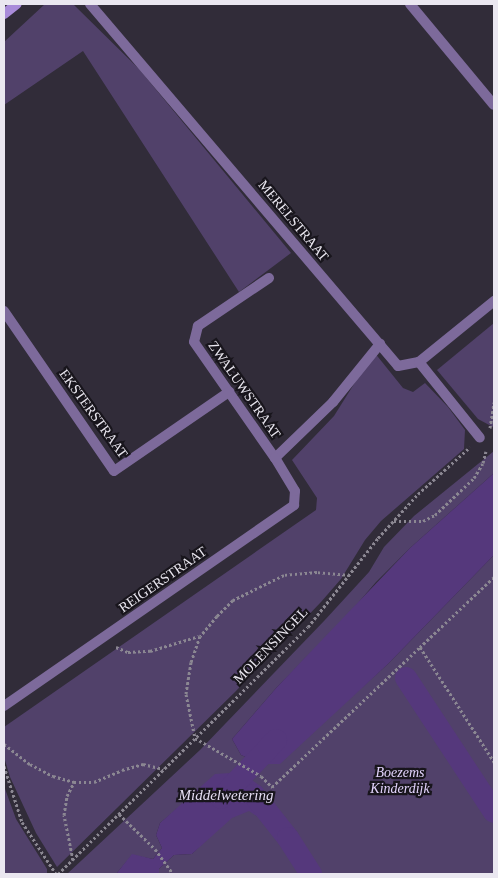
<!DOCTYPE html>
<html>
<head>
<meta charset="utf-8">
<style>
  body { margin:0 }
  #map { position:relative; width:498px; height:878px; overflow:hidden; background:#312c39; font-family:"Times New Roman",serif }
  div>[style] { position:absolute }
  .green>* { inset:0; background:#51416a }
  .water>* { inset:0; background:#55387c }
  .canal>* { height:22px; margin:-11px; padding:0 11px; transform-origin:11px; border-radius:11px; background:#55387c }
  .path>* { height:3px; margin-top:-1.5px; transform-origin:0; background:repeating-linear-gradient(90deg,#8b8792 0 2.5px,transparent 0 5px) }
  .street>* { height:10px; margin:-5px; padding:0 5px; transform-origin:5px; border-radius:5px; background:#7d6a9b }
  .secondary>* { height:10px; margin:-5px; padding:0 5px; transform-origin:5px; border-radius:5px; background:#a98bd9 }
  span { translate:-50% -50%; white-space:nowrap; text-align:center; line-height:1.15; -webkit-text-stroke:4.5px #18151c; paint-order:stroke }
  .street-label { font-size:14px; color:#eae7f0 }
  .park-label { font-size:14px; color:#e2d3fc; font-style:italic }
  .water-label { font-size:15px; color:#e4ddf2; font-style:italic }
  .frame { position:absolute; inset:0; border:5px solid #eae7f0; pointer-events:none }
</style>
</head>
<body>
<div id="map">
  <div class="green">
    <div style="clip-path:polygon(45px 4px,73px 4px,139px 69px,291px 253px,239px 292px,83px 51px,4px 105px,4px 42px)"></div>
    <div style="clip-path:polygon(494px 323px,494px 426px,493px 427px,478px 419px,437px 370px)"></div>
    <div style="clip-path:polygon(374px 352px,403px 388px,413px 392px,425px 383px,448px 407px,465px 430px,464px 449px,381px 521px,365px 540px,341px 579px,321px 602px,235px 692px,57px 867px,36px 833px,10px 777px,4px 757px,4px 727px,316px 510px,317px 498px,292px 460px,334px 416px)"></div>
    <div style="clip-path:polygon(494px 451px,494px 473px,410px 548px,376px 582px,345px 618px,277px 687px,232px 739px,241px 755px,262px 764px,300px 743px,388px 664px,494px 555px,494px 874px,159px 874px,159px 869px,174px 855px,192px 854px,260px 788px,239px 775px,185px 802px,160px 823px,156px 835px,162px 848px,153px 859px,132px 855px,116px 874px,67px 874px,200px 750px,324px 621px,369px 572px,384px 547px,414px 516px)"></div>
    <div style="clip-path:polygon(4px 786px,16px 819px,47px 869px,47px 874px,4px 874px)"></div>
  </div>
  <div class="water">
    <div style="clip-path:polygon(494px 473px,494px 555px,388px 664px,280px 764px,262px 764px,241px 755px,232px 739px,277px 687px,410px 548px)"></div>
    <div style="clip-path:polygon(231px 773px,239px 775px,260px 788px,255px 796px,309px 874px,302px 874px,261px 819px,249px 811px,232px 818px,192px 854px,174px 855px,159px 869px,159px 874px,116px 874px,132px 854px,153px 859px,162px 848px,156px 835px,160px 823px,215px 774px)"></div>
  </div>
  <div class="canal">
    <div style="left:406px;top:678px;width:160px;rotate:56.7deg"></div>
    <div style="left:236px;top:782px;width:22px;rotate:36deg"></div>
    <div style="left:254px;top:795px;width:55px;rotate:51.7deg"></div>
    <div style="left:288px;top:838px;width:43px;rotate:57.4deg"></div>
    <div style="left:221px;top:798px;width:80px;rotate:-46.5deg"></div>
  </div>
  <div class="path">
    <div style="left:490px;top:428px;width:26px;rotate:-81deg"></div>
    <div style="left:394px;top:521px;width:29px"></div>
    <div style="left:423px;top:521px;width:13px;rotate:-27deg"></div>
    <div style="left:435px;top:515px;width:54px;rotate:-43.5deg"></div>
    <div style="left:474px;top:478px;width:17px;rotate:-59deg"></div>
    <div style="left:483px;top:463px;width:12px;rotate:-76deg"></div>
    <div style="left:350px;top:575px;width:33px;rotate:-175deg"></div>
    <div style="left:317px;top:572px;width:33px;rotate:175deg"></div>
    <div style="left:284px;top:575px;width:57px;rotate:153.9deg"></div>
    <div style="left:233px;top:600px;width:23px;rotate:135deg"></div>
    <div style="left:217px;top:616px;width:26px;rotate:130deg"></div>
    <div style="left:200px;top:636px;width:28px;rotate:109deg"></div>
    <div style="left:191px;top:662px;width:32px;rotate:99deg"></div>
    <div style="left:186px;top:694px;width:45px;rotate:78.4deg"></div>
    <div style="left:195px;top:738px;width:76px;rotate:29.9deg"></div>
    <div style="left:261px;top:776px;width:16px;rotate:45deg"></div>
    <div style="left:272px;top:787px;width:204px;rotate:-43.4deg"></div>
    <div style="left:494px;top:577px;width:102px;rotate:136.6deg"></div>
    <div style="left:420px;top:647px;width:137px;rotate:57.2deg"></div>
    <div style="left:116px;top:647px;width:13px;rotate:23deg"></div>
    <div style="left:128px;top:652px;width:22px;rotate:-3deg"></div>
    <div style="left:150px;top:651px;width:51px;rotate:-17deg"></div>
    <div style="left:4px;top:744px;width:33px;rotate:38deg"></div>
    <div style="left:30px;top:764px;width:26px;rotate:28deg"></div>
    <div style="left:53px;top:776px;width:22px;rotate:16deg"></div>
    <div style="left:74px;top:782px;width:20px"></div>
    <div style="left:94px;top:782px;width:30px;rotate:-23deg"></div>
    <div style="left:122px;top:770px;width:22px;rotate:-16deg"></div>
    <div style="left:143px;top:764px;width:21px;rotate:14deg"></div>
    <div style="left:4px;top:766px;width:59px;rotate:72.2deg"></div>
    <div style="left:22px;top:822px;width:62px;rotate:56.8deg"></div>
    <div style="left:119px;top:814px;width:50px;rotate:44.2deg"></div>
    <div style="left:155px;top:849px;width:31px;rotate:54deg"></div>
    <div style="left:73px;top:860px;width:46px;rotate:-101.3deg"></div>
    <div style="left:64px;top:815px;width:19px;rotate:-81deg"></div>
    <div style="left:67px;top:796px;width:16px;rotate:-63deg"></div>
    <div style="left:58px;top:874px;width:351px;rotate:-44.7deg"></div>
    <div style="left:308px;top:627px;width:113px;rotate:-51.8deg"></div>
    <div style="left:378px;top:538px;width:59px;rotate:-47.7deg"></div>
    <div style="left:418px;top:494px;width:70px;rotate:-42.1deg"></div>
  </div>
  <div class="street">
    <div style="left:90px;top:4px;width:475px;rotate:49.6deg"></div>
    <div style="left:398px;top:366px;width:21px;rotate:-11deg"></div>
    <div style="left:419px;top:362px;width:97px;rotate:-39.1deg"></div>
    <div style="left:410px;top:4px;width:131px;rotate:50.3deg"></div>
    <div style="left:269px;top:278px;width:86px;rotate:145.9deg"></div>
    <div style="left:198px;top:326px;width:16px;rotate:104deg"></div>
    <div style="left:194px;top:342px;width:141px;rotate:55.1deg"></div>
    <div style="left:275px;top:458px;width:81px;rotate:-44deg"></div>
    <div style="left:333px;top:402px;width:75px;rotate:-51deg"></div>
    <div style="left:4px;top:311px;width:194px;rotate:55.5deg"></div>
    <div style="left:114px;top:471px;width:140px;rotate:-34.5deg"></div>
    <div style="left:419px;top:362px;width:97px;rotate:51.2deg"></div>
    <div style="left:4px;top:706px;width:353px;rotate:-34.7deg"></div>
    <div style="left:294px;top:505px;width:14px;rotate:-86deg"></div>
    <div style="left:295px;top:491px;width:39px;rotate:-121deg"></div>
  </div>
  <div class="secondary">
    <div style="left:4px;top:14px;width:16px;rotate:-38deg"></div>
  </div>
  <div class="street-label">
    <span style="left:293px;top:221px;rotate:50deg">MERELSTRAAT</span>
    <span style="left:244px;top:390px;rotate:55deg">ZWALUWSTRAAT</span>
    <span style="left:93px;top:414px;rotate:54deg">EKSTERSTRAAT</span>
    <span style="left:163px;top:580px;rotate:-35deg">REIGERSTRAAT</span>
    <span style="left:271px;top:646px;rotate:-46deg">MOLENSINGEL</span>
  </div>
  <div class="park-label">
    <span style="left:400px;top:781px">Boezems<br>Kinderdijk</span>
  </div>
  <div class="water-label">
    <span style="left:226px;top:796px">Middelwetering</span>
  </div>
  <div class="frame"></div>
</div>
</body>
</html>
